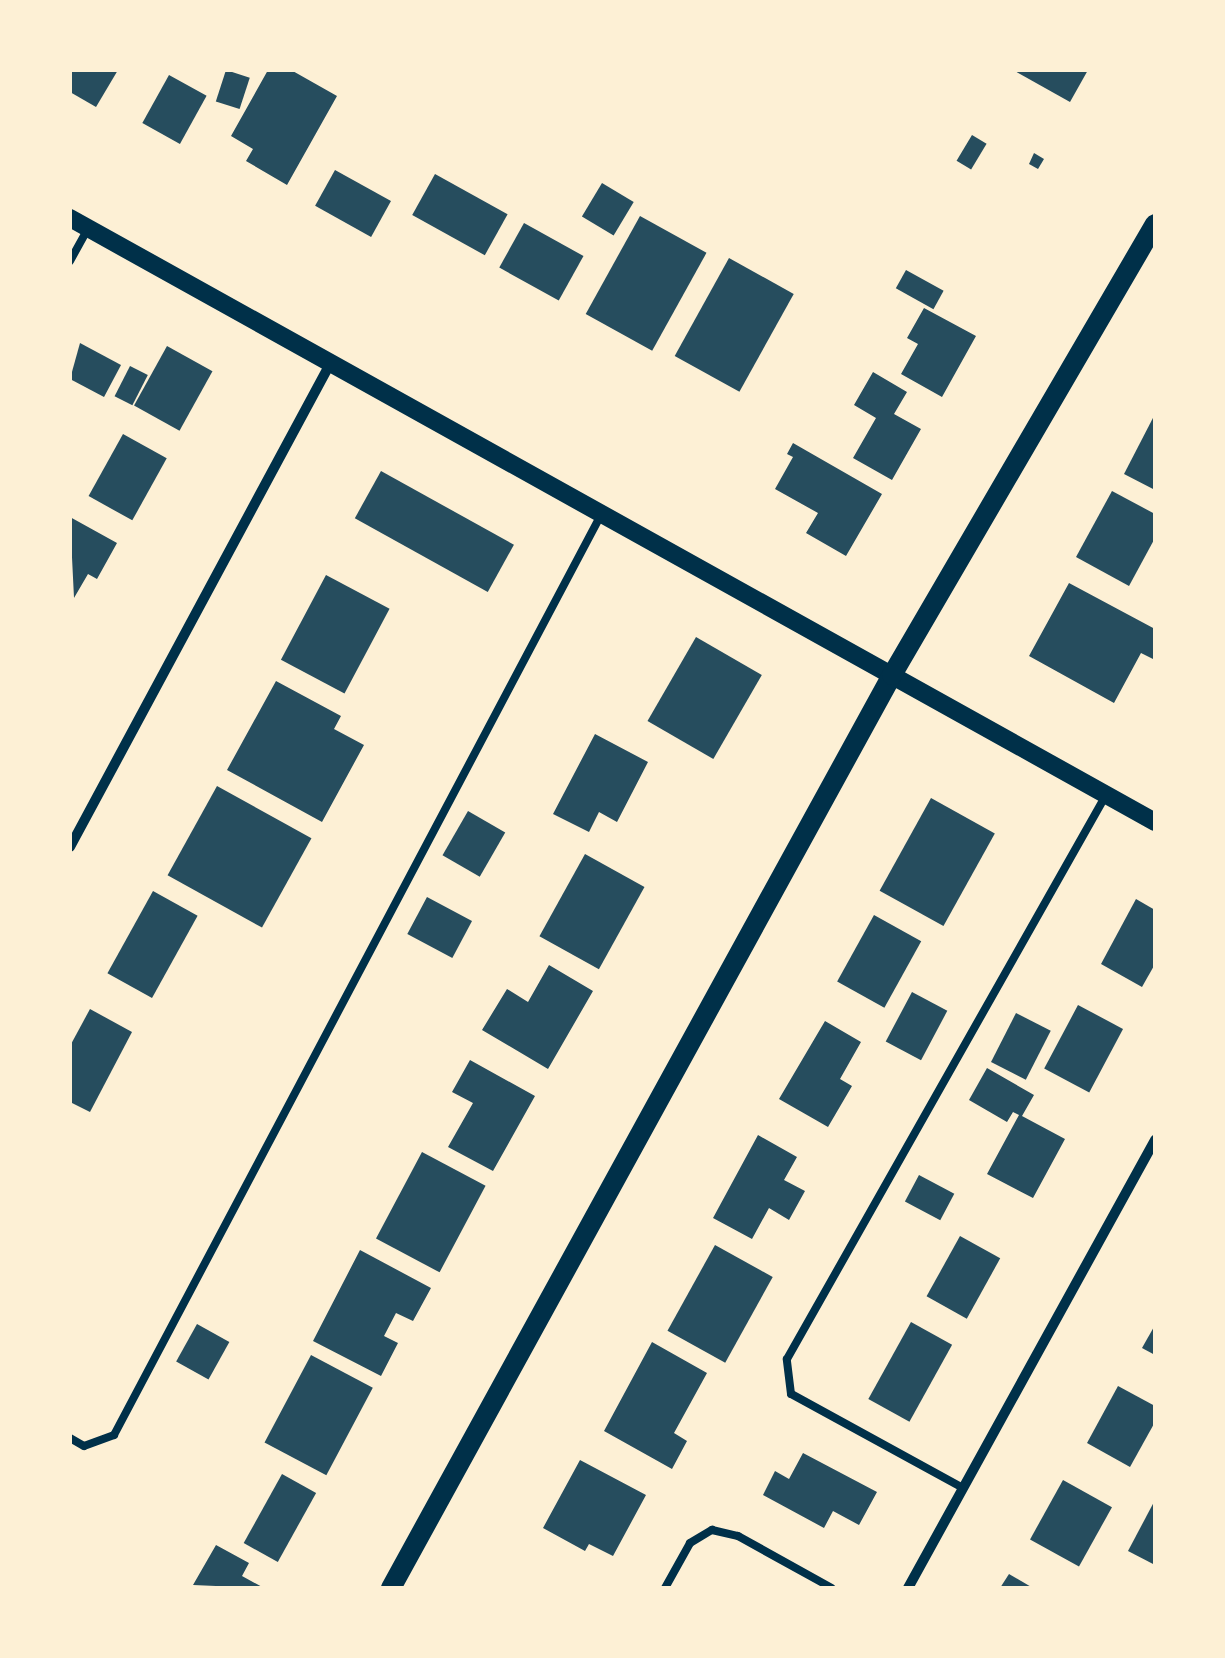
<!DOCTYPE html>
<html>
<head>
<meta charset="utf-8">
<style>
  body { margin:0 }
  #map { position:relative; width:1225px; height:1658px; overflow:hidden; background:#fdf0d5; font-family:"Alegreya Sans",sans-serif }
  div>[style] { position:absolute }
  .building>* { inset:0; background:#264d5e; transform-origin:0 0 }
  .service>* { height:8px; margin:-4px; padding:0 4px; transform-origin:4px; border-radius:4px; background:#003049 }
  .minor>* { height:10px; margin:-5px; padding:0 5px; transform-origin:5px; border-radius:5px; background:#003049 }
  .tertiary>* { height:18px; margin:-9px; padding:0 9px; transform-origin:9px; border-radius:9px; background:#003049 }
  .secondary>* { height:20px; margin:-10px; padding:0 10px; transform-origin:10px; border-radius:10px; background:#003049 }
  span { translate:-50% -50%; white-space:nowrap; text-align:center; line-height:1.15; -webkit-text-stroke:8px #fdf0d5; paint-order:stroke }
  .frame { position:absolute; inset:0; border:72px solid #fdf0d5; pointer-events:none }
</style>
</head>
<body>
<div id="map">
  <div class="building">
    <div style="clip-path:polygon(70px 70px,118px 70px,96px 107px,70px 92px)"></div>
    <div style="left:226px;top:70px;width:25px;height:33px;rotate:18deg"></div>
    <div style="clip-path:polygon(268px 70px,291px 70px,337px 96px,287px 185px,246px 161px,253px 149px,231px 136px)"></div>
    <div style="clip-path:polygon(1013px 70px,1088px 70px,1070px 102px)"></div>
    <div style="left:169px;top:75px;width:43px;height:55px;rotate:29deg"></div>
    <div style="left:972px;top:135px;width:17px;height:30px;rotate:31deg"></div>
    <div style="clip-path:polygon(1034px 153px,1044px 159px,1038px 169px,1029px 164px)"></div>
    <div style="left:335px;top:170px;width:64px;height:41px;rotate:29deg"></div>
    <div style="left:435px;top:174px;width:83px;height:47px;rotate:29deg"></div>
    <div style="left:602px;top:183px;width:37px;height:39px;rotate:31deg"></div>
    <div style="left:640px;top:216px;width:76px;height:112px;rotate:29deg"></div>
    <div style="left:524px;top:223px;width:68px;height:51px;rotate:29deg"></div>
    <div style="left:729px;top:258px;width:74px;height:112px;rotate:29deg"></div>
    <div style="left:906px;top:270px;width:43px;height:21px;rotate:29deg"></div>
    <div style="clip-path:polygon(924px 308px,976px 336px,942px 397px,901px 374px,918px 344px,907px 338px)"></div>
    <div style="clip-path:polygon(80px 343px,121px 365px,104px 397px,70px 379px)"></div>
    <div style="left:167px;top:346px;width:52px;height:68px;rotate:29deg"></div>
    <div style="left:130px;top:366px;width:20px;height:34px;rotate:27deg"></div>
    <div style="clip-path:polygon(873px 372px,907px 392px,894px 414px,921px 429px,892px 480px,853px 458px,876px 418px,854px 405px)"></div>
    <div style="clip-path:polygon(1155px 414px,1155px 490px,1124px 474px)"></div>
    <div style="left:123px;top:434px;width:50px;height:71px;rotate:29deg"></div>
    <div style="clip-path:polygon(793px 443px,882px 494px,846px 556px,806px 533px,818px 513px,775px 489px,793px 457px,787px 454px)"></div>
    <div style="left:381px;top:471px;width:152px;height:54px;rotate:29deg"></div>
    <div style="clip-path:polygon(1112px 491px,1155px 514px,1155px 538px,1129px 586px,1076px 557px)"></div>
    <div style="clip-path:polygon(70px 517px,117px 543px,97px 579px,88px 574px,74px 598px)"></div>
    <div style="left:326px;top:575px;width:72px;height:96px;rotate:28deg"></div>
    <div style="clip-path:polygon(1069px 583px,1155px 629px,1155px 660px,1141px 653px,1114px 703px,1029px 656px)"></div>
    <div style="left:696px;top:637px;width:76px;height:97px;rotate:30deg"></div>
    <div style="clip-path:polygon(276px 681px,341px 716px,334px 729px,364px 745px,322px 822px,227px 770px)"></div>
    <div style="clip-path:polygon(595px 734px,648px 762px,617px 822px,599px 812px,589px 832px,553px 814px)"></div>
    <div style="left:217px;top:786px;width:108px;height:102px;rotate:29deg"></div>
    <div style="left:931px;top:798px;width:73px;height:106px;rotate:29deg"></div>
    <div style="left:468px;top:811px;width:43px;height:51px;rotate:30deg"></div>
    <div style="left:585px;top:854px;width:68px;height:94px;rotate:29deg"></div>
    <div style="left:153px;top:891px;width:51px;height:94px;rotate:29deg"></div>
    <div style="left:427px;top:897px;width:51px;height:42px;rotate:28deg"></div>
    <div style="clip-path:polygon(1136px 899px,1155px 910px,1155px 964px,1142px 987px,1101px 964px)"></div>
    <div style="left:874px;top:915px;width:54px;height:76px;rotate:29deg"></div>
    <div style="clip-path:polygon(549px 965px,593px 991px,548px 1069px,482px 1030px,507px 989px,528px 1002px)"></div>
    <div style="left:912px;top:992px;width:40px;height:56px;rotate:28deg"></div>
    <div style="left:1078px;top:1005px;width:51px;height:72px;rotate:28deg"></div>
    <div style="clip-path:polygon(90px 1009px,132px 1032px,90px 1112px,70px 1102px,70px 1046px)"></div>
    <div style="left:1016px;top:1013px;width:39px;height:55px;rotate:27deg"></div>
    <div style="clip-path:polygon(825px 1021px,861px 1042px,840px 1079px,852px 1086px,828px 1127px,779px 1099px)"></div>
    <div style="clip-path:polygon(470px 1060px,535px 1096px,493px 1171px,448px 1147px,473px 1103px,452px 1092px)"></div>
    <div style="clip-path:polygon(987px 1068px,1034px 1095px,1022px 1116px,1065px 1139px,1033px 1198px,987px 1174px,1019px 1115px,1013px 1112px,1007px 1122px,969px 1100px)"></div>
    <div style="clip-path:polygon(758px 1135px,797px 1157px,784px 1180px,805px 1191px,789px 1220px,769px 1208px,752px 1239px,713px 1218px)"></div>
    <div style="left:422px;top:1152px;width:72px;height:98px;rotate:28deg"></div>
    <div style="left:919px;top:1175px;width:40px;height:30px;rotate:28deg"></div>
    <div style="left:960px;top:1236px;width:46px;height:69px;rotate:29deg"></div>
    <div style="left:715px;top:1245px;width:66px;height:98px;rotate:29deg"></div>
    <div style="clip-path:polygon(360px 1250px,431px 1288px,413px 1321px,396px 1313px,384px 1336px,398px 1343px,381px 1376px,313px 1341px)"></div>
    <div style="left:911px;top:1322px;width:47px;height:88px;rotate:29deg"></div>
    <div style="left:197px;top:1324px;width:37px;height:43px;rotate:29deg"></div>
    <div style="clip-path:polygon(1155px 1325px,1155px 1355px,1142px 1348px)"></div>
    <div style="clip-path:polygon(652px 1342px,707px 1373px,674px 1433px,687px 1441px,672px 1469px,604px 1431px)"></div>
    <div style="left:311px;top:1355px;width:70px;height:99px;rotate:28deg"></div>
    <div style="clip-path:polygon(1118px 1386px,1155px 1406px,1155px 1422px,1130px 1467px,1087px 1443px)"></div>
    <div style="clip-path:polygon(803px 1453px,877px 1492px,859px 1525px,833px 1511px,824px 1528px,763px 1495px,775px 1471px,789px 1479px)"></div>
    <div style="clip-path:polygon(580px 1460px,646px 1495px,613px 1556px,589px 1544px,585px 1551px,543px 1528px)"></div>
    <div style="left:282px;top:1474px;width:39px;height:79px;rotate:29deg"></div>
    <div style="left:1063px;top:1480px;width:56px;height:68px;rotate:29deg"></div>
    <div style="clip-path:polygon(1155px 1500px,1155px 1565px,1128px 1551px)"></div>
    <div style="clip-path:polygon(216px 1545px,249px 1563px,242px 1576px,264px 1588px,193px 1585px)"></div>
    <div style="clip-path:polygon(1009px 1574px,1033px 1588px,1000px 1588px)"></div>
  </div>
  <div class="service">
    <div style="left:70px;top:261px;width:35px;rotate:-61deg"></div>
    <div style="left:70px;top:1438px;width:16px;rotate:30deg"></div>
    <div style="left:84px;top:1446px;width:32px;rotate:-20deg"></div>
    <div style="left:114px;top:1435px;width:1041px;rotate:-62.11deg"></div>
    <div style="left:963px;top:1488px;width:196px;rotate:-151.3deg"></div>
    <div style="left:791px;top:1394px;width:35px;rotate:-97deg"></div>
    <div style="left:787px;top:1359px;width:648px;rotate:-60.51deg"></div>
    <div style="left:665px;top:1588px;width:51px;rotate:-60.9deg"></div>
    <div style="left:690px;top:1543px;width:26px;rotate:-31deg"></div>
    <div style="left:712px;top:1530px;width:27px;rotate:13deg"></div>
    <div style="left:738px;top:1536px;width:107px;rotate:29deg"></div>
  </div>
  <div class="minor">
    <div style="left:70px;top:847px;width:549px;rotate:-61.71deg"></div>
    <div style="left:908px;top:1588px;width:512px;rotate:-61.13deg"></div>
  </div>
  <div class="tertiary">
    <div style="left:70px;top:218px;width:1242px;rotate:29.1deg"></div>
  </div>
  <div class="secondary">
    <div style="left:391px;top:1588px;width:1041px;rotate:-61.24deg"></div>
    <div style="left:892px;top:675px;width:522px;rotate:-59.75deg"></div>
  </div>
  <div class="frame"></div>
</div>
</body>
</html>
